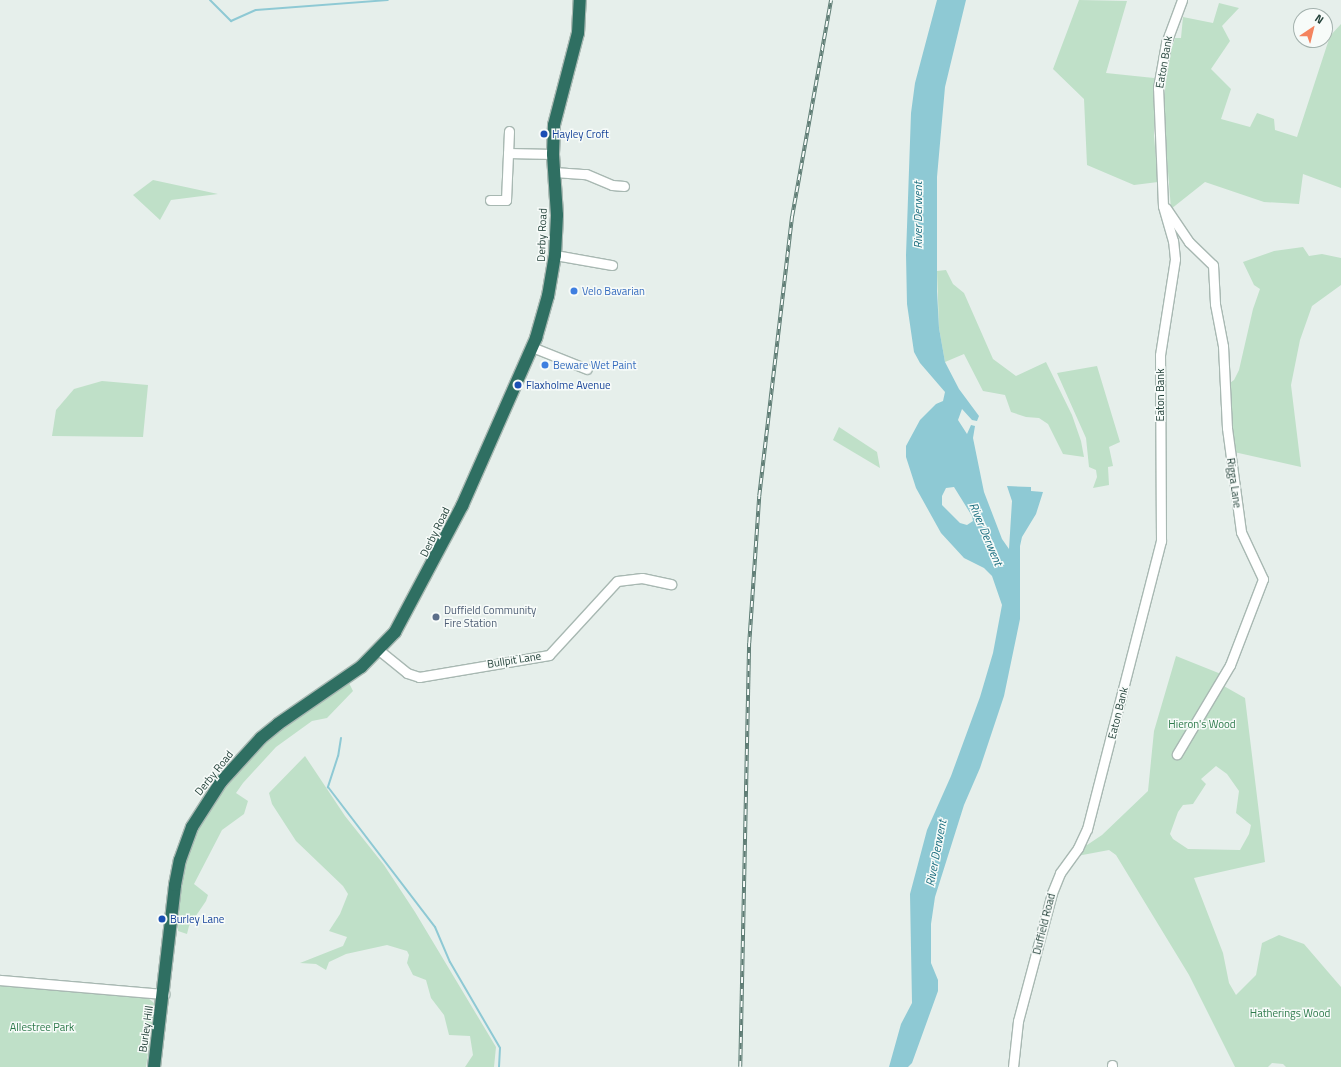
<!DOCTYPE html>
<html>
<head>
<meta charset="utf-8">
<style>
  body { margin:0 }
  #map { position:relative; width:1341px; height:1067px; overflow:hidden; background:#e6efeb; font-family:"Titillium Web",sans-serif }
  div>[style] { position:absolute }
  .green>* { inset:0; background:#bfe0c8 }
  .water>* { inset:0; background:#8ec9d4 }
  .stream>* { height:2px; margin:-1px; padding:0 1px; transform-origin:1px; border-radius:1px; background:#8ec9d4 }
  .roads { filter:drop-shadow(1px 0 #a8b8b2) drop-shadow(-1px 0 #a8b8b2) drop-shadow(0 1px #a8b8b2) drop-shadow(0 -1px #a8b8b2) }
  .minor>* { height:9px; margin:-4.5px; padding:0 4.5px; transform-origin:4.5px; border-radius:4.5px; background:#fff }
  .highway>* { height:12px; margin:-6px; padding:0 6px; transform-origin:6px; border-radius:6px; background:#2f6f62 }
  .rail>* { height:3.5px; margin-top:-1.75px; transform-origin:0; background:repeating-linear-gradient(90deg,#f7fbf9 0 6px,#5f7d75 0 12px); box-sizing:border-box; border-block:1px solid #5f7d75 }
  .dots>* { width:11px; height:11px; translate:-50% -50%; box-sizing:border-box; border:2px solid #f7fbf9; border-radius:50% }
  span { translate:-50% -50%; white-space:nowrap; text-align:center; line-height:1.15; -webkit-text-stroke:3px #f7fbf9; paint-order:stroke }
  .street-label { font-size:11px; color:#24423a }
  .transit-label { font-size:11px; color:#164399 }
  .left { translate:0 -50%; text-align:left }
  .shop-label { font-size:11px; color:#366cbe }
  .service-label { font-size:11px; color:#4e5e75 }
  .park-label { font-size:11px; color:#2d7a4b }
  .water-label { font-size:12px; color:#1c6f80; font-style:italic }
  .north { position:absolute; left:1293px; top:8px; width:40px; height:40px; box-sizing:border-box; background:#f7fbf9; border:1px solid #a3b1ad; border-radius:50%; rotate:35deg; font-size:11px; font-weight:700; line-height:16px; text-align:center; color:#24423a }
  .north::after { content:''; display:block; margin:auto; width:14px; height:18px; background:#f4845f; clip-path:polygon(50% 0,100% 100%,50% 72%,0 100%) }
</style>
</head>
<body>
<div id="map">
  <div class="green">
    <div style="clip-path:polygon(1079px 0,1127px 1px,1106px 73px,1154px 78px,1154px 136px,1158px 182px,1134px 185px,1087px 165px,1084px 99px,1053px 69px)"></div>
    <div style="clip-path:polygon(1219px 3px,1239px 8px,1222px 26px,1230px 41px,1211px 69px,1231px 89px,1221px 119px,1250px 127px,1257px 113px,1274px 119px,1275px 130px,1297px 137px,1330px 36px,1341px 24px,1341px 188px,1303px 174px,1299px 204px,1264px 202px,1205px 182px,1171px 209px,1164px 122px,1164px 97px,1170px 54px,1175px 38px,1181px 38px,1183px 17px,1213px 23px)"></div>
    <div style="clip-path:polygon(153px 180px,218px 194px,171px 200px,160px 220px,133px 195px)"></div>
    <div style="clip-path:polygon(1303px 247px,1309px 256px,1322px 254px,1341px 258px,1341px 285px,1312px 306px,1300px 340px,1291px 385px,1301px 467px,1234px 452px,1227px 385px,1234px 380px,1239px 370px,1253px 309px,1260px 289px,1254px 285px,1243px 262px,1274px 251px)"></div>
    <div style="clip-path:polygon(946px 270px,953px 284px,964px 293px,993px 359px,1016px 376px,1046px 362px,1072px 415px,1081px 441px,1084px 457px,1063px 454px,1048px 424px,1039px 418px,1026px 417px,1011px 412px,1005px 395px,983px 391px,964px 354px,945px 362px,939px 328px,937px 271px)"></div>
    <div style="clip-path:polygon(1097px 366px,1120px 442px,1109px 447px,1113px 466px,1108px 467px,1109px 485px,1093px 488px,1097px 477px,1096px 470px,1089px 467px,1086px 438px,1057px 373px)"></div>
    <div style="clip-path:polygon(102px 381px,148px 385px,143px 437px,52px 436px,56px 410px,74px 389px)"></div>
    <div style="clip-path:polygon(839px 427px,877px 452px,880px 468px,833px 440px)"></div>
    <div style="clip-path:polygon(evenodd,1176px 656px,1226px 676px,1222px 685px,1245px 698px,1265px 862px,1194px 878px,1223px 953px,1229px 983px,1236px 995px,1256px 975px,1262px 943px,1279px 935px,1304px 944px,1341px 987px,1341px 1067px,1286px 1067px,1283px 1064px,1272px 1063px,1268px 1067px,1235px 1067px,1189px 975px,1116px 855px,1109px 850px,1077px 856px,1083px 844px,1087px 845px,1102px 835px,1148px 791px,1154px 731px,1176px 656px,1216px 766px,1227px 774px,1239px 791px,1236px 813px,1251px 825px,1249px 834px,1240px 850px,1188px 849px,1173px 839px,1170px 834px,1178px 812px,1183px 805px,1193px 804px,1206px 784px,1201px 779px,1216px 766px)"></div>
    <div style="clip-path:polygon(349px 683px,353px 691px,327px 718px,312px 721px,276px 747px,243px 783px,236px 793px,248px 801px,244px 814px,222px 830px,194px 884px,208px 895px,206px 901px,189px 926px,187px 934px,178px 931px,179px 897px,187px 860px,197px 831px,214px 802px,235px 774px,274px 734px)"></div>
    <div style="clip-path:polygon(305px 756px,345px 816px,384px 865px,415px 912px,496px 1047px,494px 1067px,465px 1067px,473px 1055px,470px 1036px,449px 1035px,444px 1015px,431px 998px,426px 980px,413px 975px,407px 963px,409px 955px,407px 951px,387px 945px,346px 954px,329px 962px,326px 970px,316px 964px,300px 963px,343px 946px,347px 937px,329px 931px,340px 914px,348px 894px,343px 886px,296px 841px,272px 804px,269px 793px)"></div>
    <div style="clip-path:polygon(0 984px,146px 996px,155px 1004px,146px 1067px,0 1067px)"></div>
  </div>
  <div class="water">
    <div style="clip-path:polygon(evenodd,937px 0,966px 0,945px 87px,937px 177px,937px 291px,939px 328px,945px 362px,959px 389px,979px 416px,977px 421px,972px 420px,962px 409px,958px 420px,967px 434px,971px 425px,975px 426px,973px 438px,984px 492px,1002px 539px,1009px 549px,1012px 501px,1007px 486px,1031px 487px,1031px 491px,1043px 492px,1036px 514px,1022px 537px,1020px 546px,1020px 619px,1004px 696px,980px 768px,964px 805px,935px 897px,931px 924px,931px 963px,938px 980px,938px 991px,912px 1063px,908px 1067px,889px 1067px,901px 1024px,912px 1003px,910px 894px,927px 830px,951px 776px,980px 697px,993px 653px,1002px 605px,992px 576px,984px 568px,964px 558px,941px 533px,916px 488px,906px 457px,906px 446px,920px 420px,936px 404px,943px 401px,945px 392px,920px 363px,914px 352px,907px 304px,906px 255px,911px 113px,915px 83px,937px 0,954px 487px,972px 516px,973px 521px,967px 525px,960px 523px,942px 505px,942px 496px,946px 488px,954px 487px)"></div>
  </div>
  <div class="stream">
    <div style="left:210px;top:0;width:30px;rotate:45deg"></div>
    <div style="left:231px;top:21px;width:27px;rotate:-24deg"></div>
    <div style="left:256px;top:10px;width:132px;rotate:-4.3deg"></div>
    <div style="left:341px;top:738px;width:18px;rotate:99deg"></div>
    <div style="left:338px;top:756px;width:33px;rotate:108deg"></div>
    <div style="left:328px;top:787px;width:176px;rotate:52.6deg"></div>
    <div style="left:435px;top:927px;width:38px;rotate:67deg"></div>
    <div style="left:450px;top:962px;width:99px;rotate:59.8deg"></div>
    <div style="left:500px;top:1048px;width:19px;rotate:93deg"></div>
  </div>
  <div class="roads">
    <div class="minor">
      <div style="left:508px;top:153px;width:45px;rotate:1.3deg"></div>
      <div style="left:554px;top:172px;width:32px;rotate:4deg"></div>
      <div style="left:586px;top:174px;width:28px;rotate:23deg"></div>
      <div style="left:612px;top:185px;width:12px;rotate:5deg"></div>
      <div style="left:490px;top:200px;width:16px"></div>
      <div style="left:506px;top:200px;width:69px;rotate:-87.5deg"></div>
      <div style="left:1166px;top:208px;width:41px;rotate:55.9deg"></div>
      <div style="left:1189px;top:242px;width:33px;rotate:44deg"></div>
      <div style="left:1213px;top:265px;width:39px;rotate:87deg"></div>
      <div style="left:1215px;top:304px;width:43px;rotate:79.2deg"></div>
      <div style="left:1223px;top:346px;width:82px;rotate:87.2deg"></div>
      <div style="left:1227px;top:428px;width:105px;rotate:82.3deg"></div>
      <div style="left:1241px;top:532px;width:52px;rotate:64.9deg"></div>
      <div style="left:1263px;top:579px;width:92px;rotate:111deg"></div>
      <div style="left:1230px;top:665px;width:104px;rotate:120.8deg"></div>
      <div style="left:555px;top:255px;width:58px;rotate:10deg"></div>
      <div style="left:532px;top:347px;width:59px;rotate:21.8deg"></div>
      <div style="left:380px;top:651px;width:35px;rotate:39deg"></div>
      <div style="left:407px;top:673px;width:13px;rotate:18deg"></div>
      <div style="left:419px;top:677px;width:132px;rotate:-9.6deg"></div>
      <div style="left:549px;top:655px;width:100px;rotate:-47.4deg"></div>
      <div style="left:617px;top:581px;width:25px;rotate:-7deg"></div>
      <div style="left:642px;top:578px;width:30px;rotate:12deg"></div>
      <div style="left:0;top:980px;width:165px;rotate:4.9deg"></div>
      <div style="left:1112px;top:1065px;width:2px;rotate:90deg"></div>
      <div style="left:1013px;top:1067px;width:46px;rotate:-83.8deg"></div>
      <div style="left:1018px;top:1021px;width:132px;rotate:-75.1deg"></div>
      <div style="left:1052px;top:893px;width:22px;rotate:-68deg"></div>
      <div style="left:1060px;top:873px;width:31px;rotate:-54deg"></div>
      <div style="left:1078px;top:848px;width:21px;rotate:-65deg"></div>
      <div style="left:1087px;top:829px;width:297px;rotate:-75.6deg"></div>
      <div style="left:1161px;top:541px;width:186px;rotate:-90.3deg"></div>
      <div style="left:1160px;top:355px;width:97px;rotate:-81.1deg"></div>
      <div style="left:1175px;top:259px;width:18px;rotate:-96deg"></div>
      <div style="left:1173px;top:241px;width:36px;rotate:-106deg"></div>
      <div style="left:1163px;top:206px;width:118px;rotate:-92.4deg"></div>
      <div style="left:1158px;top:88px;width:46px;rotate:-79.9deg"></div>
      <div style="left:1166px;top:43px;width:46px;rotate:-69.6deg"></div>
    </div>
    <div class="highway">
      <div style="left:154px;top:1067px;width:183px;rotate:-83.4deg"></div>
      <div style="left:175px;top:885px;width:25px;rotate:-79deg"></div>
      <div style="left:180px;top:860px;width:35px;rotate:-70deg"></div>
      <div style="left:192px;top:827px;width:54px;rotate:-57.2deg"></div>
      <div style="left:221px;top:782px;width:59px;rotate:-47.7deg"></div>
      <div style="left:261px;top:738px;width:22px;rotate:-39deg"></div>
      <div style="left:278px;top:724px;width:101px;rotate:-34.5deg"></div>
      <div style="left:361px;top:667px;width:49px;rotate:-45.8deg"></div>
      <div style="left:395px;top:632px;width:143px;rotate:-62deg"></div>
      <div style="left:462px;top:506px;width:184px;rotate:-66.2deg"></div>
      <div style="left:536px;top:338px;width:44px;rotate:-74.1deg"></div>
      <div style="left:548px;top:296px;width:42px;rotate:-80.3deg"></div>
      <div style="left:555px;top:255px;width:40px;rotate:-87.1deg"></div>
      <div style="left:557px;top:215px;width:61px;rotate:-93.8deg"></div>
      <div style="left:553px;top:154px;width:29px;rotate:-88deg"></div>
      <div style="left:554px;top:125px;width:95px;rotate:-75.4deg"></div>
      <div style="left:578px;top:33px;width:33px;rotate:-87deg"></div>
    </div>
  </div>
  <div class="rail">
    <div style="left:740px;top:1067px;width:424px;rotate:-88.8deg"></div>
    <div style="left:749px;top:643px;width:147px;rotate:-86.1deg"></div>
    <div style="left:759px;top:496px;width:282px;rotate:-83.3deg"></div>
    <div style="left:792px;top:216px;width:219px;rotate:-79.8deg"></div>
  </div>
  <div class="dots">
    <div style="left:544px;top:134px;background:#1a4fb4"></div>
    <div style="left:574px;top:291px;background:#3f7fe0"></div>
    <div style="left:545px;top:365px;background:#3f7fe0"></div>
    <div style="left:518px;top:385px;background:#1a4fb4"></div>
    <div style="left:436px;top:617px;background:#5c6f8a"></div>
    <div style="left:162px;top:919px;background:#1a4fb4"></div>
  </div>
  <div class="street-label">
    <span style="left:1164px;top:62px;rotate:-80deg">Eaton Bank</span>
    <span style="left:542px;top:235px;rotate:-88deg">Derby Road</span>
    <span style="left:1160px;top:395px;rotate:-90deg">Eaton Bank</span>
    <span style="left:1234px;top:483px;rotate:82deg">Rigga Lane</span>
    <span style="left:435px;top:532px;rotate:-64deg">Derby Road</span>
    <span style="left:514px;top:660px;rotate:-9deg">Bullpit Lane</span>
    <span style="left:1118px;top:713px;rotate:-76deg">Eaton Bank</span>
    <span style="left:214px;top:773px;rotate:-51deg">Derby Road</span>
    <span style="left:1044px;top:924px;rotate:-76deg">Duffield Road</span>
    <span style="left:146px;top:1029px;rotate:-82deg">Burley Hill</span>
  </div>
  <div class="transit-label">
    <span class="left" style="left:552px;top:134px">Hayley Croft</span>
    <span class="left" style="left:526px;top:385px">Flaxholme Avenue</span>
    <span class="left" style="left:170px;top:919px">Burley Lane</span>
  </div>
  <div class="shop-label">
    <span class="left" style="left:582px;top:291px">Velo Bavarian</span>
    <span class="left" style="left:553px;top:365px">Beware Wet Paint</span>
  </div>
  <div class="service-label">
    <span class="left" style="left:444px;top:617px">Duffield Community<br>Fire Station</span>
  </div>
  <div class="park-label">
    <span style="left:1202px;top:724px">Hieron's Wood</span>
    <span style="left:1290px;top:1013px">Hatherings Wood</span>
    <span style="left:42px;top:1027px">Allestree Park</span>
  </div>
  <div class="water-label">
    <span style="left:918px;top:215px;rotate:-90deg">River Derwent</span>
    <span style="left:986px;top:534px;rotate:67deg">River Derwent</span>
    <span style="left:936px;top:853px;rotate:-79deg">River Derwent</span>
  </div>
  <div class="north">N</div>
</div>
</body>
</html>
